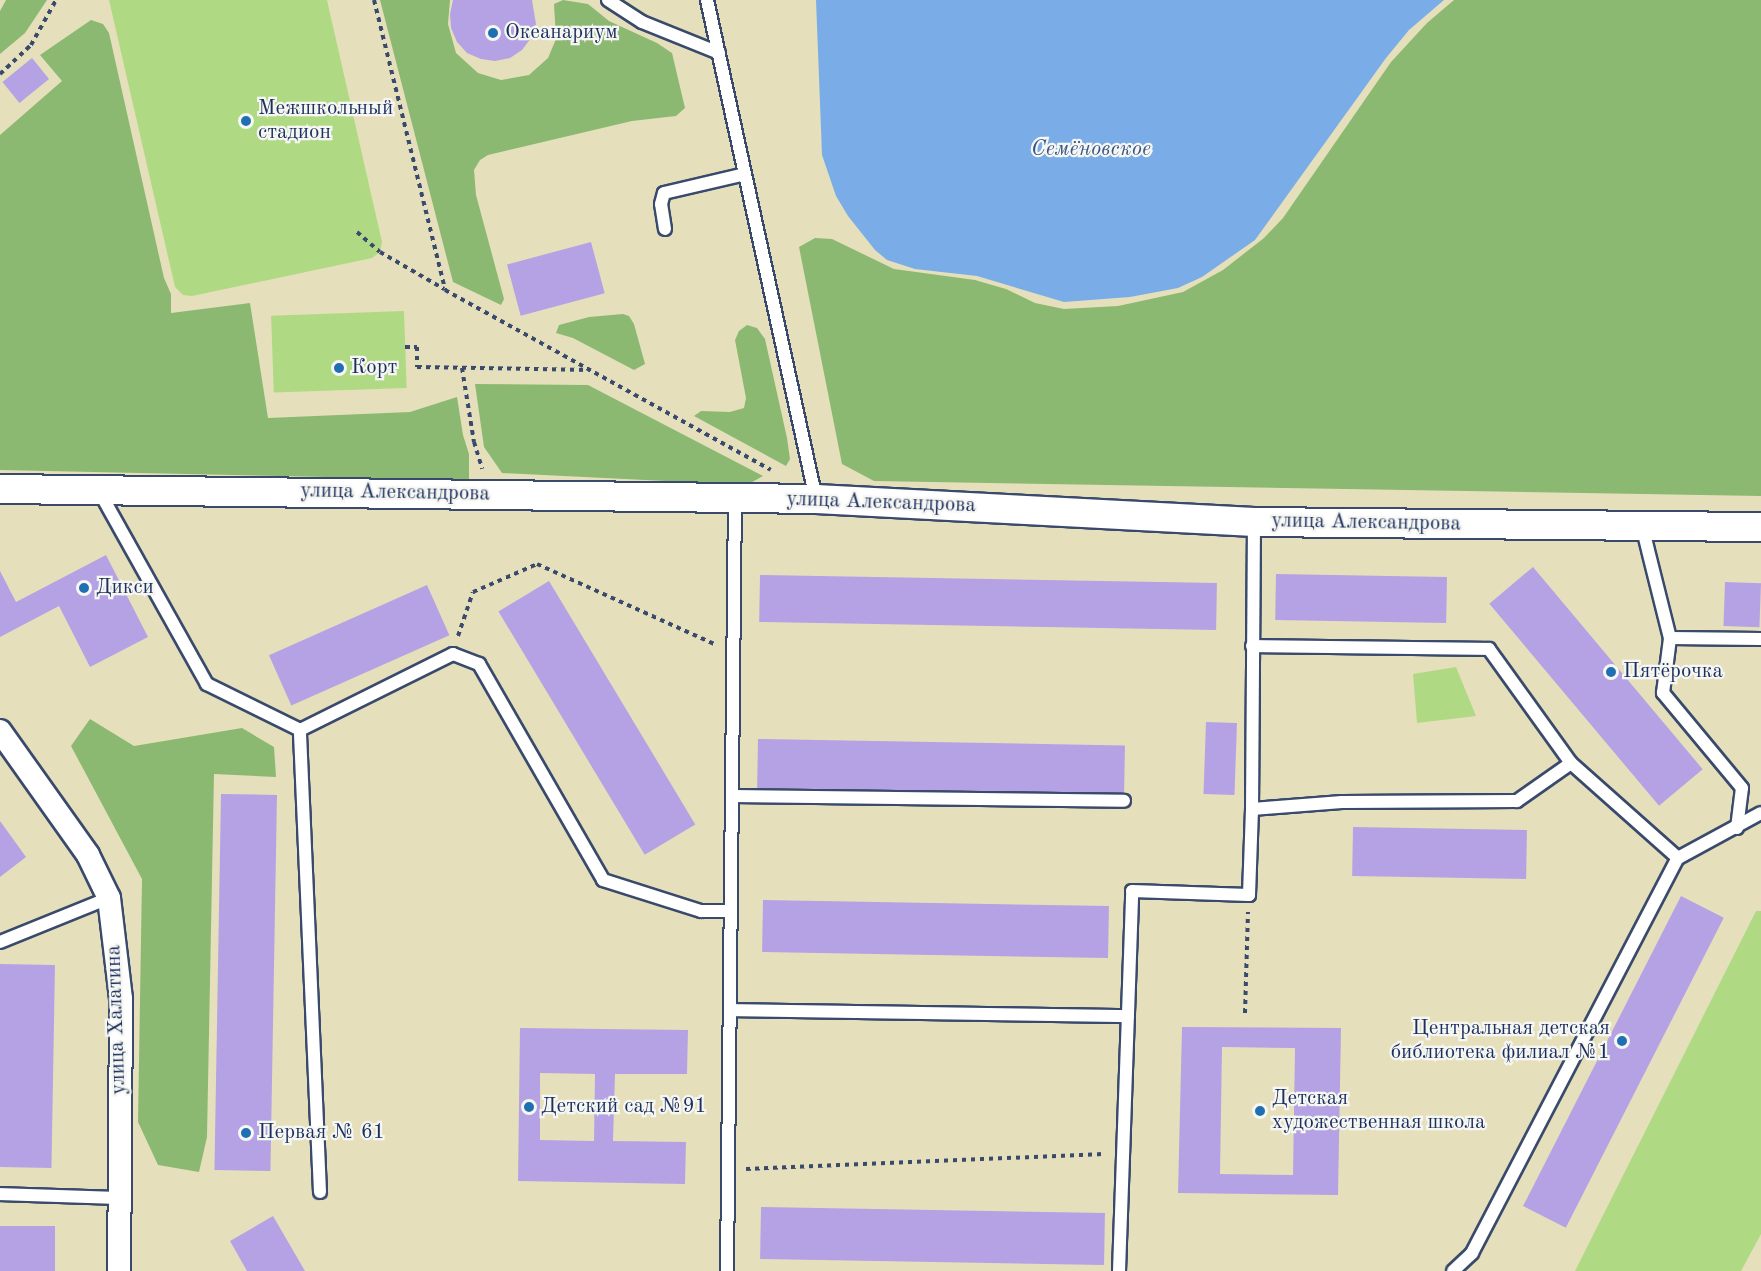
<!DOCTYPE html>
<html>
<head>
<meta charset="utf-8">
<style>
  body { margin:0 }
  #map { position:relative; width:1761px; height:1271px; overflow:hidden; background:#e5e0bb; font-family:"Old Standard TT",serif }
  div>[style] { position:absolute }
  .green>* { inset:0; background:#b0d984; transform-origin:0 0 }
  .forest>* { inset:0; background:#8cb972 }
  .water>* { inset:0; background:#7aade7 }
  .building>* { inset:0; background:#b4a2e5; transform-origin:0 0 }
  .path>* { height:4px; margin-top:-2px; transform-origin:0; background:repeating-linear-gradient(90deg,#394a6c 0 4.5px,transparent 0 9px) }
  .roads { filter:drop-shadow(2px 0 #394a6c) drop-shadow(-2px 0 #394a6c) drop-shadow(0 2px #394a6c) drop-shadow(0 -2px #394a6c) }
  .service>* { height:12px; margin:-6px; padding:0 6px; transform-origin:6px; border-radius:6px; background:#fff }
  .minor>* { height:22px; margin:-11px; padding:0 11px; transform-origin:11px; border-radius:11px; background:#fff }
  .tertiary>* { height:28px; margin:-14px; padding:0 14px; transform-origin:14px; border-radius:14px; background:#fff }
  .dots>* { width:16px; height:16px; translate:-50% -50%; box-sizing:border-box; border:3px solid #f6f6f2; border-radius:50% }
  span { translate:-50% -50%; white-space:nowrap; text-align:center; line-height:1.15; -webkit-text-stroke:4.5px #f6f6f2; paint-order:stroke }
  .poi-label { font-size:21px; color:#1b2f5e }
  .left { translate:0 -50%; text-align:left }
  .right { translate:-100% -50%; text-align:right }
  .street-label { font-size:21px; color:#1b2f5e }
  .water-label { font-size:22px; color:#385587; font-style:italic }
</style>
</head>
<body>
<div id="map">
  <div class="green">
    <div style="clip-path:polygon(109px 0,327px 0,382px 242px,380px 252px,372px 258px,192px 296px,183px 295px,175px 287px)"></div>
    <div style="left:404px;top:311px;width:77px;height:133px;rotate:88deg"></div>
    <div style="clip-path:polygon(1456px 667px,1476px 716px,1417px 723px,1413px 674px)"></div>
    <div style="clip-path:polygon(1756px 911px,1761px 911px,1761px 1234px,1741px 1271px,1575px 1271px)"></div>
  </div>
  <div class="forest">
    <div style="clip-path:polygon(6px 0,47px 0,25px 33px,0 54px,0 11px)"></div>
    <div style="clip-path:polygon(380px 0,450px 0,448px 24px,456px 53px,478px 73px,501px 80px,529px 75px,548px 58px,556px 39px,554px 4px,563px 0,588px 4px,609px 21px,657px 43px,672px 53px,685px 108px,676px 116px,632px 121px,488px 155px,480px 160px,474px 170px,476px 195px,504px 299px,501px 305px,453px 282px)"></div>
    <div style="clip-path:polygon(1454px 0,1761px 0,1761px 496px,874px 481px,842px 464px,799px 247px,815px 238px,832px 239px,894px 269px,975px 280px,1006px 289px,1035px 303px,1064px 309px,1118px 306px,1183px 292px,1223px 270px,1264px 238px,1283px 218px,1391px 62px,1427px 23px)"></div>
    <div style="clip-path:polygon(91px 20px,103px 24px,109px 33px,164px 278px,171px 294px,171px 313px,250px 303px,268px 418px,410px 412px,457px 397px,463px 435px,469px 454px,469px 480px,0 470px,0 135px,62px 81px,40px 55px)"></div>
    <div style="clip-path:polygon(623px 314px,629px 316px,634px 324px,645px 364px,634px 370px,573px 338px,556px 333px,559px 325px,589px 317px)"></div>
    <div style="clip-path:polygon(747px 325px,757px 328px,765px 339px,787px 438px,790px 459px,786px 466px,694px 416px,701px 411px,730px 412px,744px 408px,746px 398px,735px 340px,739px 331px)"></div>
    <div style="clip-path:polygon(475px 384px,588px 385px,763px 476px,747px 485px,502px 473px,484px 447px)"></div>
    <div style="clip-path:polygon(90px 719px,134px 746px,242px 728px,274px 747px,276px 777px,214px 774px,207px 1137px,199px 1172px,158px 1165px,138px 1122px,142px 879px,71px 746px)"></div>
  </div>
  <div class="water">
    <div style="clip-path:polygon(816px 0,1444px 0,1409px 30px,1386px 58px,1255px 240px,1202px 277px,1178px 288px,1130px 297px,1064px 302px,977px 276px,915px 269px,887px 260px,875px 250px,848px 216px,836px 196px,822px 155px)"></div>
  </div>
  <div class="building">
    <div style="clip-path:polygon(453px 0,532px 0,536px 24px,531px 38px,522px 50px,510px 58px,495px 61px,481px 59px,467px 53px,457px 42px,451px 28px,450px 14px)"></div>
    <div style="left:32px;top:58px;width:27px;height:38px;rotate:51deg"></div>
    <div style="left:591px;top:242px;width:53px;height:87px;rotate:75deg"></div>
    <div style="clip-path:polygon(106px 555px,148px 637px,90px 667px,59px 606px,0 637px,0 571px,16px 602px)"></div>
    <div style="left:1533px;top:567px;width:264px;height:57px;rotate:50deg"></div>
    <div style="left:1276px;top:574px;width:171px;height:46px;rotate:1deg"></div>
    <div style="left:760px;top:575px;width:457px;height:47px;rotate:1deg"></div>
    <div style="left:549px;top:581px;width:284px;height:59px;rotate:59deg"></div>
    <div style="left:1725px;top:582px;width:36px;height:44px;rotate:2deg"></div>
    <div style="left:427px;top:585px;width:55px;height:173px;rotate:66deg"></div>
    <div style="left:1206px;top:722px;width:31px;height:72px;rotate:2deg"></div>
    <div style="left:758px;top:739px;width:367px;height:49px;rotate:1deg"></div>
    <div style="left:221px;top:794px;width:56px;height:376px;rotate:1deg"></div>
    <div style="clip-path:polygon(0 821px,26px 857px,0 877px)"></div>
    <div style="left:1353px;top:827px;width:174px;height:49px;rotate:1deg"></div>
    <div style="left:1681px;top:896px;width:48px;height:348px;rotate:27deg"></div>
    <div style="left:763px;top:900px;width:346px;height:52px;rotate:1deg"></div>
    <div style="left:0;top:964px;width:55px;height:203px;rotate:1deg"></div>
    <div style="clip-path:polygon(evenodd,1182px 1027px,1341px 1028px,1338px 1195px,1178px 1193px,1182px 1027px,1222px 1047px,1295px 1048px,1293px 1175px,1220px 1174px,1222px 1047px)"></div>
    <div style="clip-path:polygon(evenodd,520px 1028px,688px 1030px,687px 1074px,615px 1074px,613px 1141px,686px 1142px,685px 1184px,518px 1181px,520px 1028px,540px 1073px,595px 1074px,594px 1141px,540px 1140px,540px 1073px)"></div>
    <div style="left:761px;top:1207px;width:344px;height:52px;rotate:1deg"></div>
    <div style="clip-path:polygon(273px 1216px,305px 1271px,247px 1271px,230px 1241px)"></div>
    <div style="left:0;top:1226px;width:55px;height:45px"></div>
  </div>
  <div class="path">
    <div style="left:374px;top:0;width:299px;rotate:76.2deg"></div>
    <div style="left:445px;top:290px;width:372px;rotate:28.9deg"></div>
    <div style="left:0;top:74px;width:42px;rotate:-43.1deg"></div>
    <div style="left:31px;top:45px;width:51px;rotate:-60.9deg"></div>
    <div style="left:357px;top:232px;width:30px;rotate:41deg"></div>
    <div style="left:380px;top:252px;width:74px;rotate:30deg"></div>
    <div style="left:405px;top:347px;width:12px"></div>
    <div style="left:417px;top:347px;width:20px;rotate:90deg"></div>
    <div style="left:417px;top:367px;width:172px;rotate:1deg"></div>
    <div style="left:462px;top:368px;width:75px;rotate:80.8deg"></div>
    <div style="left:474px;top:442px;width:28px;rotate:73deg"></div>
    <div style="left:458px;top:636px;width:46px;rotate:-71.2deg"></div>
    <div style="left:473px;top:592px;width:70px;rotate:-23.6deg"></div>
    <div style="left:537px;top:564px;width:196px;rotate:24.3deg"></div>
    <div style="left:1245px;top:1013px;width:101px;rotate:-88.3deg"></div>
    <div style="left:746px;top:1169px;width:358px;rotate:-2.4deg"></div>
  </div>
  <div class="roads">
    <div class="service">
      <div style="left:608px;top:0;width:40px;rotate:32.9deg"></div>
      <div style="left:642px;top:22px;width:83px;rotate:21.9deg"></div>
      <div style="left:707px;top:0;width:511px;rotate:77.68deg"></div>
      <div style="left:665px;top:229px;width:25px;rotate:-99deg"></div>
      <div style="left:661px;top:204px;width:11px;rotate:-75deg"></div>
      <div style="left:664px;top:193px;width:83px;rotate:-13.2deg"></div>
      <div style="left:99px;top:491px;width:221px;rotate:60.8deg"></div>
      <div style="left:207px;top:684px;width:104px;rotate:26.3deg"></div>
      <div style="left:1642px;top:526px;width:115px;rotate:76deg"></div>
      <div style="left:1252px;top:646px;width:237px;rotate:0.7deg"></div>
      <div style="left:1489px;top:649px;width:140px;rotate:54.3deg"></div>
      <div style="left:1571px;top:763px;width:143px;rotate:41.6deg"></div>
      <div style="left:732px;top:796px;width:392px;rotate:0.7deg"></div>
      <div style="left:1252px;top:809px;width:90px;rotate:-4.4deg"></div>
      <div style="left:1342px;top:802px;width:175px;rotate:-0.3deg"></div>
      <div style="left:1517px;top:801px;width:66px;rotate:-35.1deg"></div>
      <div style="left:1737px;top:828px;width:40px;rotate:-82.9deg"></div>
      <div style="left:1742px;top:788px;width:124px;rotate:-129.7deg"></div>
      <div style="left:1663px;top:693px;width:55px;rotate:-82.7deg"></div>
      <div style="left:1670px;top:638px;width:91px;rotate:0.6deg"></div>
      <div style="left:0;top:942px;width:118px;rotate:-22deg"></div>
      <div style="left:731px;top:1010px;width:397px;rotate:0.9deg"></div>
      <div style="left:320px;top:1192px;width:462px;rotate:-92.5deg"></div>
      <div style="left:300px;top:730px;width:171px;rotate:-26.4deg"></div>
      <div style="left:453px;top:654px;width:28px;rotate:21deg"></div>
      <div style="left:479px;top:664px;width:249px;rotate:60.1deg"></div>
      <div style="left:603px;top:880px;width:103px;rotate:17.6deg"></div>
      <div style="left:701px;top:911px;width:30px"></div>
      <div style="left:0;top:1194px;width:120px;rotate:1.9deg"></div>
      <div style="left:727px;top:1271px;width:773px;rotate:-89.41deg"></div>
      <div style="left:1119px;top:1271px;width:380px;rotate:-88deg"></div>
      <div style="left:1132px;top:891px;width:117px;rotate:2deg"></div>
      <div style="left:1249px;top:895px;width:86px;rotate:-88deg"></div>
      <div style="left:1252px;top:809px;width:287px;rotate:-89.6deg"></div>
      <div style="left:1453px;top:1271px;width:26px;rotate:-43deg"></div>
      <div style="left:1472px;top:1253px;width:445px;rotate:-62.5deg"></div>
      <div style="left:1678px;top:858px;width:94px;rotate:-28.5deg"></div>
    </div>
    <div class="minor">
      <div style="left:0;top:731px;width:152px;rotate:54.6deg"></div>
      <div style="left:88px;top:855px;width:48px;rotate:64deg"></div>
      <div style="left:109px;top:898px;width:102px;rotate:83.2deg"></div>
      <div style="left:121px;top:999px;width:272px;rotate:90.4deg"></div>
    </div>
    <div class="tertiary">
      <div style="left:0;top:489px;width:816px;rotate:0.7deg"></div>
      <div style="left:816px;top:499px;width:439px;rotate:3deg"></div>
      <div style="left:1254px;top:522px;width:507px;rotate:0.57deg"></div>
    </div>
  </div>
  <div class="dots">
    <div style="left:493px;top:33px;background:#1f6fb2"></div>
    <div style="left:246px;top:121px;background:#1f6fb2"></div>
    <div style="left:339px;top:368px;background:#1f6fb2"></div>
    <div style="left:84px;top:588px;background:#1f6fb2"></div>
    <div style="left:1611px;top:672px;background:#1f6fb2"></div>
    <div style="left:1622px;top:1041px;background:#1f6fb2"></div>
    <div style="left:529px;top:1107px;background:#1f6fb2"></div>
    <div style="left:1260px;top:1111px;background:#1f6fb2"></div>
    <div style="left:246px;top:1133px;background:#1f6fb2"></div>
  </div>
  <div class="poi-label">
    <span class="left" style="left:505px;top:33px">Океанариум</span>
    <span class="left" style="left:258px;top:121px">Межшкольный<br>стадион</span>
    <span class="left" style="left:351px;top:368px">Корт</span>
    <span class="left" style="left:96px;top:588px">Дикси</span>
    <span class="left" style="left:1623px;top:672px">Пятёрочка</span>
    <span class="right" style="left:1610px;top:1041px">Центральная детская<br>библиотека филиал №1</span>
    <span class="left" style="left:1272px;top:1111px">Детская<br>художественная школа</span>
    <span class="left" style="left:541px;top:1107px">Детский сад №91</span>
    <span class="left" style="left:258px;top:1133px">Первая № 61</span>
  </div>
  <div class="street-label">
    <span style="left:395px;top:493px;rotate:1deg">улица Александрова</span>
    <span style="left:881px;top:503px;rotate:2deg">улица Александрова</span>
    <span style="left:1366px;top:523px;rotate:1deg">улица Александрова</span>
    <span style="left:117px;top:1020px;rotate:-92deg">улица Халатина</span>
  </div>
  <div class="water-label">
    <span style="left:1091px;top:150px">Семёновское</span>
  </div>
</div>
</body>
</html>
